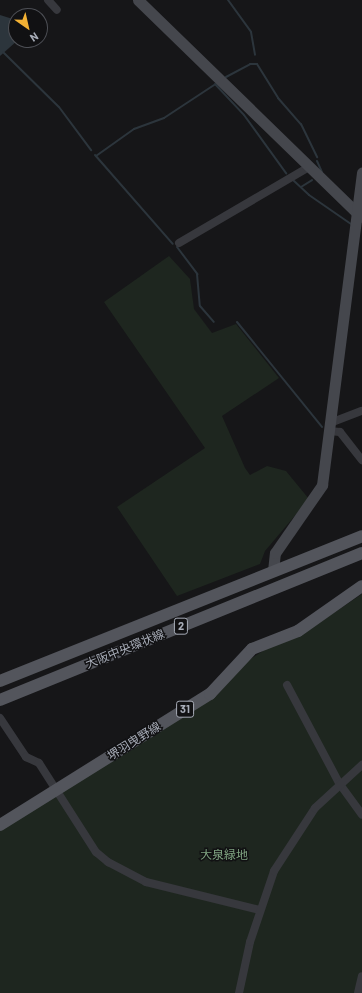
<!DOCTYPE html>
<html>
<head>
<meta charset="utf-8">
<style>
  body { margin:0 }
  #map { position:relative; width:362px; height:993px; overflow:hidden; background:#161618; font-family:Barlow,"Noto Sans JP",sans-serif }
  div>[style] { position:absolute }
  .green>* { inset:0; background:#1e261f }
  .water>* { inset:0; background:#2c353c }
  .stream>* { height:2px; margin:-1px; padding:0 1px; transform-origin:1px; border-radius:1px; background:#2c353c }
  .street>* { height:8px; margin:-4px; padding:0 4px; transform-origin:4px; border-radius:4px; background:#37383d }
  .secondary>* { height:11px; margin:-5.5px; padding:0 5.5px; transform-origin:5.5px; border-radius:5.5px; background:#45474d }
  .primary>* { height:12px; margin:-6px; padding:0 6px; transform-origin:6px; border-radius:6px; background:#53555c }
  span { translate:-50% -50%; white-space:nowrap; text-align:center; line-height:1.15; -webkit-text-stroke:3px #111113; paint-order:stroke }
  .shield-label span { padding:1px 3px; background:#111113; border:1px solid; border-radius:3px; -webkit-text-stroke-width:0 }
  .shield-label { font-size:11px; color:#a8adb8; font-weight:700 }
  .street-label { font-size:12px; color:#a8adb8 }
  .park-label { font-size:12px; color:#7fa381 }
  .north { position:absolute; left:8px; top:8px; width:40px; height:40px; box-sizing:border-box; background:#111113; border:1px solid #4d4f55; border-radius:50%; rotate:146deg; font-size:11px; font-weight:700; line-height:16px; text-align:center; color:#a8adb8 }
  .north::after { content:''; display:block; margin:auto; width:14px; height:18px; background:#f2b134; clip-path:polygon(50% 0,100% 100%,50% 72%,0 100%) }
</style>
</head>
<body>
<div id="map">
  <div class="green">
    <div style="clip-path:polygon(169px 256px,190px 279px,194px 309px,212px 333px,236px 324px,279px 378px,222px 416px,245px 468px,250px 475px,267px 466px,286px 471px,309px 499px,265px 551px,260px 564px,177px 596px,117px 507px,205px 448px,104px 302px)"></div>
    <div style="clip-path:polygon(362px 594px,362px 993px,0 993px,0 829px,218px 694px,246px 662px,266px 649px,304px 633px)"></div>
  </div>
  <div class="water">
    <div style="clip-path:polygon(0 15px,16px 20px,18px 40px,0 56px)"></div>
  </div>
  <div class="stream">
    <div style="left:228px;top:0;width:39px;rotate:54deg"></div>
    <div style="left:251px;top:32px;width:23px;rotate:80deg"></div>
    <div style="left:3px;top:52px;width:78px;rotate:44.5deg"></div>
    <div style="left:59px;top:107px;width:54px;rotate:53.3deg"></div>
    <div style="left:226px;top:77px;width:27px;rotate:-28deg"></div>
    <div style="left:250px;top:64px;width:7px"></div>
    <div style="left:257px;top:64px;width:40px;rotate:58deg"></div>
    <div style="left:278px;top:98px;width:35px;rotate:49deg"></div>
    <div style="left:301px;top:124px;width:37px;rotate:64deg"></div>
    <div style="left:215px;top:84px;width:42px;rotate:46.9deg"></div>
    <div style="left:244px;top:115px;width:72px;rotate:54.1deg"></div>
    <div style="left:95px;top:155px;width:118px;rotate:48.8deg"></div>
    <div style="left:96px;top:156px;width:47px;rotate:-35.4deg"></div>
    <div style="left:134px;top:129px;width:32px;rotate:-20deg"></div>
    <div style="left:164px;top:118px;width:60px;rotate:-33.4deg"></div>
    <div style="left:317px;top:161px;width:12px;rotate:66deg"></div>
    <div style="left:293px;top:180px;width:22px;rotate:43deg"></div>
    <div style="left:309px;top:195px;width:51px;rotate:34.6deg"></div>
    <div style="left:301px;top:187px;width:13px;rotate:-32deg"></div>
    <div style="left:177px;top:247px;width:34px;rotate:53deg"></div>
    <div style="left:197px;top:274px;width:32px;rotate:85deg"></div>
    <div style="left:200px;top:306px;width:21px;rotate:49deg"></div>
    <div style="left:237px;top:322px;width:135px;rotate:51deg"></div>
  </div>
  <div class="street">
    <div style="left:48px;top:0;width:13px;rotate:48deg"></div>
    <div style="left:179px;top:243px;width:151px;rotate:-30.3deg"></div>
    <div style="left:330px;top:423px;width:34px;rotate:-21deg"></div>
    <div style="left:329px;top:431px;width:11px;rotate:5deg"></div>
    <div style="left:340px;top:432px;width:36px;rotate:52deg"></div>
    <div style="left:287px;top:685px;width:111px;rotate:62deg"></div>
    <div style="left:339px;top:783px;width:39px;rotate:54deg"></div>
    <div style="left:0;top:718px;width:47px;rotate:56.3deg"></div>
    <div style="left:26px;top:757px;width:14px;rotate:25deg"></div>
    <div style="left:39px;top:763px;width:106px;rotate:57.4deg"></div>
    <div style="left:96px;top:852px;width:16px;rotate:40deg"></div>
    <div style="left:108px;top:862px;width:43px;rotate:27.8deg"></div>
    <div style="left:146px;top:882px;width:117px;rotate:13.8deg"></div>
    <div style="left:239px;top:993px;width:52px;rotate:-77.8deg"></div>
    <div style="left:250px;top:942px;width:75px;rotate:-71.3deg"></div>
    <div style="left:274px;top:871px;width:75px;rotate:-56.9deg"></div>
    <div style="left:315px;top:808px;width:64px;rotate:-42.5deg"></div>
    <div style="left:358px;top:993px;width:17px;rotate:-77deg"></div>
  </div>
  <div class="secondary">
    <div style="left:138px;top:0;width:311px;rotate:44.2deg"></div>
    <div style="left:273px;top:571px;width:18px;rotate:-84deg"></div>
    <div style="left:275px;top:553px;width:83px;rotate:-55.3deg"></div>
    <div style="left:322px;top:485px;width:315px;rotate:-82.7deg"></div>
  </div>
  <div class="primary">
    <div style="left:0;top:681px;width:390px;rotate:-21.8deg"></div>
    <div style="left:0;top:700px;width:391px;rotate:-22.1deg"></div>
    <div style="left:0;top:825px;width:248px;rotate:-32deg"></div>
    <div style="left:210px;top:694px;width:62px;rotate:-47deg"></div>
    <div style="left:252px;top:649px;width:49px;rotate:-21.4deg"></div>
    <div style="left:298px;top:631px;width:78px;rotate:-35.1deg"></div>
  </div>
  <div class="shield-label">
    <span style="left:181px;top:626px">2</span>
    <span style="left:185px;top:709px">31</span>
  </div>
  <div class="street-label">
    <span style="left:125px;top:649px;rotate:-22deg">大阪中央環状線</span>
    <span style="left:134px;top:741px;rotate:-32deg">堺羽曳野線</span>
  </div>
  <div class="park-label">
    <span style="left:224px;top:855px">大泉緑地</span>
  </div>
  <div class="north">N</div>
</div>
</body>
</html>
